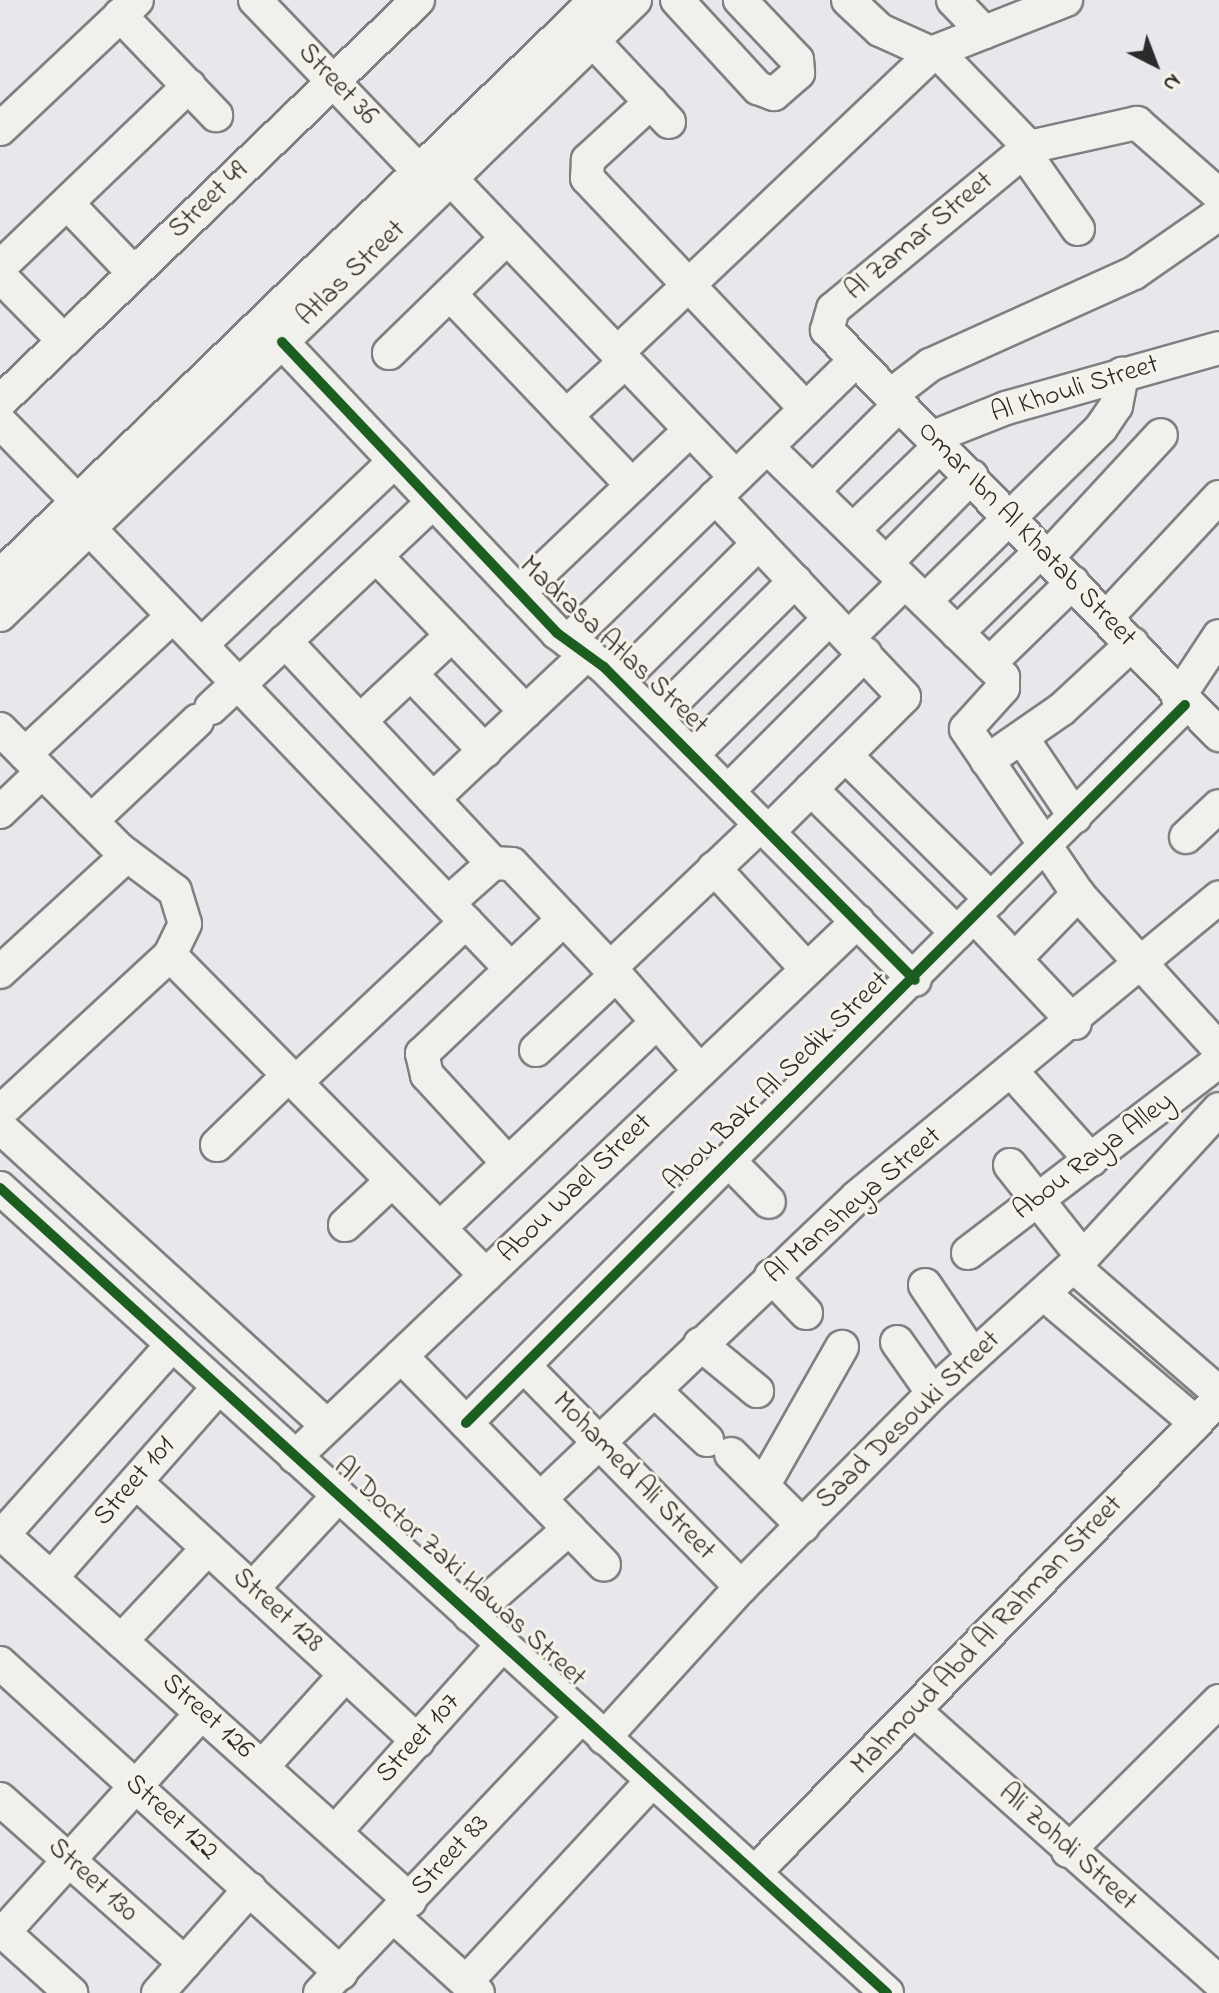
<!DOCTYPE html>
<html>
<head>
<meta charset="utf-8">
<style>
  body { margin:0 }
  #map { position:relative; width:1219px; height:1993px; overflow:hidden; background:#e8e8ec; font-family:"Indie Flower",sans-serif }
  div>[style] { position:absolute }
  .roads { filter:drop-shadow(2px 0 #808082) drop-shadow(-2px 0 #808082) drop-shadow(0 2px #808082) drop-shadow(0 -2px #808082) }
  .minor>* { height:32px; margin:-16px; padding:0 16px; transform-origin:16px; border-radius:16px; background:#f0f0ed }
  .cycleway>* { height:10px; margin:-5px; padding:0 5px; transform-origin:5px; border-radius:5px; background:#1b5e20 }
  span { translate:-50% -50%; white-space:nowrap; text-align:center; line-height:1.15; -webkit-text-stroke:6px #f7f3e8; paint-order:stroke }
  .street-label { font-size:28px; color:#2b2b2b }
  .north { position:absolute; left:1115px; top:24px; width:80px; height:80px; -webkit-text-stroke:6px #f7f3e8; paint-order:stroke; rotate:138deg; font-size:22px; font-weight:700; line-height:32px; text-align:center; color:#2b2b2b }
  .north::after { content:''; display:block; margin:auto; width:28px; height:36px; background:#2b2b2b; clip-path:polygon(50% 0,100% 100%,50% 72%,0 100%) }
</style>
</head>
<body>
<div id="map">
  <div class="roads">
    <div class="minor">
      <div style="left:255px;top:0;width:237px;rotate:46.2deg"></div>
      <div style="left:677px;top:0;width:120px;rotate:47.4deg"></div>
      <div style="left:758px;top:88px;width:17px;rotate:21deg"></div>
      <div style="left:774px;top:94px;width:32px;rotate:-41deg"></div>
      <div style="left:798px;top:73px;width:13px;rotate:-94deg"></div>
      <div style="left:797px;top:60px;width:83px;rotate:-133.5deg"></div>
      <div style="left:848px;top:0;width:44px;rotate:43.2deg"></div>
      <div style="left:880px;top:30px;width:70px;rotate:24.4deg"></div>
      <div style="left:944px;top:59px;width:122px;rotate:46deg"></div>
      <div style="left:1029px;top:147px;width:111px;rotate:-12.5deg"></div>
      <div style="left:1137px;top:123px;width:109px;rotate:41.3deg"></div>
      <div style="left:953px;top:0;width:45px;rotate:45.9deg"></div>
      <div style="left:120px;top:15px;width:139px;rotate:46.2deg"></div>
      <div style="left:593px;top:41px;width:111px;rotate:46.8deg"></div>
      <div style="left:651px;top:102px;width:86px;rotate:137.4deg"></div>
      <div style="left:588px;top:160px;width:18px;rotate:93deg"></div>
      <div style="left:587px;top:178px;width:318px;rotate:46.5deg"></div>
      <div style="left:0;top:129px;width:188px;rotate:-43.3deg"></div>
      <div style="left:1029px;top:147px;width:254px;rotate:140.4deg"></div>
      <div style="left:833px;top:309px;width:22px;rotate:106deg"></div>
      <div style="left:827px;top:330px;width:564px;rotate:45.93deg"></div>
      <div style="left:1024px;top:152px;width:94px;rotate:55deg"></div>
      <div style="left:451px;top:179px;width:412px;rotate:46.3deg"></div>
      <div style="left:67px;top:203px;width:97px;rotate:46.3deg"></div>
      <div style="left:0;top:267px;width:262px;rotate:-43.8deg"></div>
      <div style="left:0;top:276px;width:91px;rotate:45.4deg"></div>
      <div style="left:450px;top:294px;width:264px;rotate:46.4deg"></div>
      <div style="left:282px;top:342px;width:400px;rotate:46.6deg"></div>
      <div style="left:557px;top:633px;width:58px;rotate:35.9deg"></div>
      <div style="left:604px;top:667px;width:441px;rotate:45.2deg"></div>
      <div style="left:389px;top:353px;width:165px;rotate:-44.3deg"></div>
      <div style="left:617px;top:353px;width:437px;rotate:-43.5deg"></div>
      <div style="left:934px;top:52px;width:142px;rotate:-21.5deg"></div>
      <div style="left:891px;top:395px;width:49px;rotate:-37.6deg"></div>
      <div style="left:930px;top:365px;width:224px;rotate:-24.3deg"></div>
      <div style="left:1134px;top:273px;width:103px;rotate:-34.8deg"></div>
      <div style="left:0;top:402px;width:580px;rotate:-43.88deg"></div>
      <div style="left:566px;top:416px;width:80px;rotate:-42.5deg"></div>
      <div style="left:0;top:422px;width:110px;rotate:45.7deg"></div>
      <div style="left:933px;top:437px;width:79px;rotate:-21.7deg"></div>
      <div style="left:1006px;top:408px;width:221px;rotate:-15.7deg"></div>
      <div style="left:767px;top:447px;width:330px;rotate:44.3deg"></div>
      <div style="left:1003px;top:677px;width:11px;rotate:90deg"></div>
      <div style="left:1003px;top:688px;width:55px;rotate:132.1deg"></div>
      <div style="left:966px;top:729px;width:199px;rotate:55.8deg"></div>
      <div style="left:1078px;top:894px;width:210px;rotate:47.7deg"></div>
      <div style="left:813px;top:491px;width:123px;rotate:-45deg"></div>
      <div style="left:715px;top:497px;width:275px;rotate:46.6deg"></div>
      <div style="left:904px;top:697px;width:190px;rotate:135.2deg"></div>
      <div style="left:89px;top:528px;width:609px;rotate:46.26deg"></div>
      <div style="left:853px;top:530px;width:122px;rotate:-44deg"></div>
      <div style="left:376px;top:556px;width:216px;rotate:46.1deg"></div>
      <div style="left:1048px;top:557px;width:166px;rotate:-47.2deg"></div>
      <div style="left:886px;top:563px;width:122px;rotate:-45.3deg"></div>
      <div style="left:0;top:576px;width:829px;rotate:-44.02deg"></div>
      <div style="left:519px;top:593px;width:236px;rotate:-43.6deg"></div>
      <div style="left:925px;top:601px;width:247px;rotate:-44.5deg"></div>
      <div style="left:1101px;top:428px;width:27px;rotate:-56deg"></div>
      <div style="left:1116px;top:406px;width:33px;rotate:-79deg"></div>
      <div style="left:0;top:615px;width:884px;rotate:-44.08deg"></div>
      <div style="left:1107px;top:617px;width:164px;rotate:-47deg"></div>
      <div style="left:957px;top:633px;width:119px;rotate:-44.3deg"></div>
      <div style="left:849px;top:637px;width:78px;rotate:-44.5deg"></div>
      <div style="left:285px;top:641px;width:304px;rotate:46.9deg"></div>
      <div style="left:568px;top:641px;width:401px;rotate:-44.3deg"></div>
      <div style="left:201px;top:645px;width:267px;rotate:-43.5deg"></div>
      <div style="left:989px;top:664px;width:117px;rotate:-44.3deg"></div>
      <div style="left:411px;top:674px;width:107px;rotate:46.1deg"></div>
      <div style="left:619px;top:682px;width:197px;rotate:-44.8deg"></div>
      <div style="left:239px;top:685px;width:267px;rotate:-43.3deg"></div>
      <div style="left:1178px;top:698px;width:74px;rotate:-56.5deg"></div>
      <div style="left:211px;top:708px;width:37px;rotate:-43deg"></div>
      <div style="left:656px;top:719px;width:196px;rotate:-44.8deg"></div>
      <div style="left:360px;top:721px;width:126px;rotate:-43.1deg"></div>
      <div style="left:0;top:729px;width:169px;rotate:45.2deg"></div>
      <div style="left:119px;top:849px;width:70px;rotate:36.9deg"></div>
      <div style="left:175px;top:891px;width:34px;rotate:73deg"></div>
      <div style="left:185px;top:924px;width:34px;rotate:116deg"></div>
      <div style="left:170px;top:955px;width:231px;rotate:137.3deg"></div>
      <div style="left:1022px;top:738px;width:95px;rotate:56.1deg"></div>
      <div style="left:25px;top:754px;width:202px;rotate:-43deg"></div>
      <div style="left:692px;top:755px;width:194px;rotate:-44.8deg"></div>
      <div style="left:846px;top:756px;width:204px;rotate:44.6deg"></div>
      <div style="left:987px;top:761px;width:91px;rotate:-34.7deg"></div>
      <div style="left:1062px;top:709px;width:96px;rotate:-42.9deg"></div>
      <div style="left:811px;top:789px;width:205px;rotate:44.6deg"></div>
      <div style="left:728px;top:791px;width:194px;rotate:-45deg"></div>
      <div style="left:433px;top:799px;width:213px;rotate:-43.3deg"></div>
      <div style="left:0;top:812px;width:58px;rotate:-43.6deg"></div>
      <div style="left:91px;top:821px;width:146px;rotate:-43.3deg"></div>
      <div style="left:1186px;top:837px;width:45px;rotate:-43.2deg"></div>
      <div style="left:714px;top:868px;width:137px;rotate:47.4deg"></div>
      <div style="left:448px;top:903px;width:60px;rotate:-41.6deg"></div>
      <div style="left:493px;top:863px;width:19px;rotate:3deg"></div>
      <div style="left:512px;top:864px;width:143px;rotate:46.7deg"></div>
      <div style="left:974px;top:916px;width:147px;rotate:46.7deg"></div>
      <div style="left:170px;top:955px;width:450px;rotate:45.4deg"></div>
      <div style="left:1015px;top:959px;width:91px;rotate:-45.9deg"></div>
      <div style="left:0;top:972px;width:171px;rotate:-42.6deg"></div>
      <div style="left:536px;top:1050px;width:104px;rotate:-43.1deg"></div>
      <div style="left:700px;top:1071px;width:137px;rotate:-131.1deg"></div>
      <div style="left:610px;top:968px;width:209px;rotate:-43.5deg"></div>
      <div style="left:1013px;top:1073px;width:117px;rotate:48.1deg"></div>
      <div style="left:295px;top:1083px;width:235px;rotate:-43.3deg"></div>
      <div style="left:0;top:1127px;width:443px;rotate:42.4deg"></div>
      <div style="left:217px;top:1145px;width:99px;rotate:-44.2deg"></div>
      <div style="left:729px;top:1161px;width:57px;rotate:45.7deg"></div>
      <div style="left:508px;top:1163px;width:120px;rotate:-132.6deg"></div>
      <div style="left:427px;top:1075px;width:22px;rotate:-103deg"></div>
      <div style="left:422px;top:1054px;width:196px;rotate:-43.6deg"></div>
      <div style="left:1010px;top:1165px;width:117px;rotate:51.6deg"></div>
      <div style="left:0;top:1188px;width:1198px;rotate:42.23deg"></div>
      <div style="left:345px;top:1225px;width:64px;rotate:-43.1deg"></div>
      <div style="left:440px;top:1228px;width:296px;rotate:-43.5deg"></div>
      <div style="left:968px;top:1253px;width:316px;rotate:-37.4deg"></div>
      <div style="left:1073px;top:1266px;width:194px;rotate:41deg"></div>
      <div style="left:771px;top:1276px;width:51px;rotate:46.6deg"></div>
      <div style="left:925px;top:1285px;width:86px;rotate:55.9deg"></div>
      <div style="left:1044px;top:1294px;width:199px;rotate:40.3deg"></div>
      <div style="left:897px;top:1342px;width:62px;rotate:54.8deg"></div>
      <div style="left:700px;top:1344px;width:74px;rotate:39.5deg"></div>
      <div style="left:401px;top:1356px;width:291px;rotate:45.8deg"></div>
      <div style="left:526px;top:1368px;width:307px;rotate:45.5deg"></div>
      <div style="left:654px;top:1390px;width:73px;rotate:43.3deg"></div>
      <div style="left:466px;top:1423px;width:1016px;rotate:-44.96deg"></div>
      <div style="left:731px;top:1454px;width:102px;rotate:45deg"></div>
      <div style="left:295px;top:1457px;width:777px;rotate:-43.59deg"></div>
      <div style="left:136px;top:1482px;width:383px;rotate:42.6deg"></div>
      <div style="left:763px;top:1486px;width:160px;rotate:-60.4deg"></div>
      <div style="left:540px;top:1499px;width:438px;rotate:-43.6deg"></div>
      <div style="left:857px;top:1197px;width:470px;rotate:-39.6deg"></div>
      <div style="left:3px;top:1535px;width:547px;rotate:41.89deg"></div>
      <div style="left:0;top:1538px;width:259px;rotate:-48.3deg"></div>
      <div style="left:51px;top:1578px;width:254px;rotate:-48.7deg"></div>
      <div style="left:252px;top:1589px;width:127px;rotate:-47.2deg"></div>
      <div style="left:470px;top:1616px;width:132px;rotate:-41.3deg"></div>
      <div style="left:121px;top:1641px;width:127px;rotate:-46.9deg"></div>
      <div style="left:0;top:1663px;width:461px;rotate:42.3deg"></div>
      <div style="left:916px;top:1712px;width:406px;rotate:41.7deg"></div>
      <div style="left:604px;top:1738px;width:204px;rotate:-47.8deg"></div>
      <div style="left:741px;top:1587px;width:273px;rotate:-45.3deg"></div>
      <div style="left:933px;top:1393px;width:202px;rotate:-42.2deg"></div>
      <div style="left:1083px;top:1257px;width:201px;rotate:-47.4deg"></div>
      <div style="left:262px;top:1767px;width:124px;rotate:-47.9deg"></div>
      <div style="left:0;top:1799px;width:247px;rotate:41.6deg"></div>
      <div style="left:335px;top:1832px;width:251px;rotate:-48.2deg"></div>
      <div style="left:1068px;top:1851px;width:213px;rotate:-44.8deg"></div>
      <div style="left:755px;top:1872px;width:663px;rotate:-45.55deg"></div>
      <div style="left:394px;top:1917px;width:113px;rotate:42.1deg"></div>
      <div style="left:0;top:1929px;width:96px;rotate:42deg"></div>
      <div style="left:4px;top:1932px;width:295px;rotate:-47.9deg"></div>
      <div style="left:466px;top:1982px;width:274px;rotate:-47.2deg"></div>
      <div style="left:158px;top:1993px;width:139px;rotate:-48.5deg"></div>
      <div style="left:320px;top:1993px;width:380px;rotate:-46.6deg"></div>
    </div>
  </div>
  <div class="cycleway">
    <div style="left:282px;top:342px;width:400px;rotate:46.6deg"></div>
    <div style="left:557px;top:633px;width:58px;rotate:35.9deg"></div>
    <div style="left:604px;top:667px;width:441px;rotate:45.2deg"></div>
    <div style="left:0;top:1188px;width:1198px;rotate:42.23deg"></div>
    <div style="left:466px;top:1423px;width:1016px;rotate:-44.96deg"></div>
  </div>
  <div class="street-label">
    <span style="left:337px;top:85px;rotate:46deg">Street 36</span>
    <span style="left:209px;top:201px;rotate:-44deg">Street 49</span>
    <span style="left:920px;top:237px;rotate:-40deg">Al Zamar Street</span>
    <span style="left:352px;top:274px;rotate:-44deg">Atlas Street</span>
    <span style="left:1075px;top:390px;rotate:-17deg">Al Khouli Street</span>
    <span style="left:1026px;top:535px;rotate:46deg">Omar Ibn Al Khatab Street</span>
    <span style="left:613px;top:646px;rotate:43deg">Madrasa Atlas Street</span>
    <span style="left:777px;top:1082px;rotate:-44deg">Abou Bakr Al Sedik Street</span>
    <span style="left:1094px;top:1157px;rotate:-37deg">Abou Raya Alley</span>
    <span style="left:576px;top:1189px;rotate:-44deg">Abou Wael Street</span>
    <span style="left:854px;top:1206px;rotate:-41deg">Al Mansheya Street</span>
    <span style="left:909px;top:1421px;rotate:-44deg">Saad Desouki Street</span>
    <span style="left:633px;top:1477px;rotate:46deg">Mohamed Ali Street</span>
    <span style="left:135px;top:1482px;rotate:-49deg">Street 101</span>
    <span style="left:459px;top:1573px;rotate:42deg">Al Doctor Zaki Hawas Street</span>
    <span style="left:277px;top:1611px;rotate:42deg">Street 128</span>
    <span style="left:988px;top:1636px;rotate:-46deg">Mahmoud Abd Al Rahman Street</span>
    <span style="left:207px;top:1717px;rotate:42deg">Street 126</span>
    <span style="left:419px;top:1739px;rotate:-48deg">Street 107</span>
    <span style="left:171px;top:1818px;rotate:42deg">Street 122</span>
    <span style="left:1067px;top:1848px;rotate:42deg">Ali Zohdi Street</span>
    <span style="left:451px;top:1856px;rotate:-47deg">Street 83</span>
    <span style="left:92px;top:1881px;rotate:42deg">Street 130</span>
  </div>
  <div class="north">N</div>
</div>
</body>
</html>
